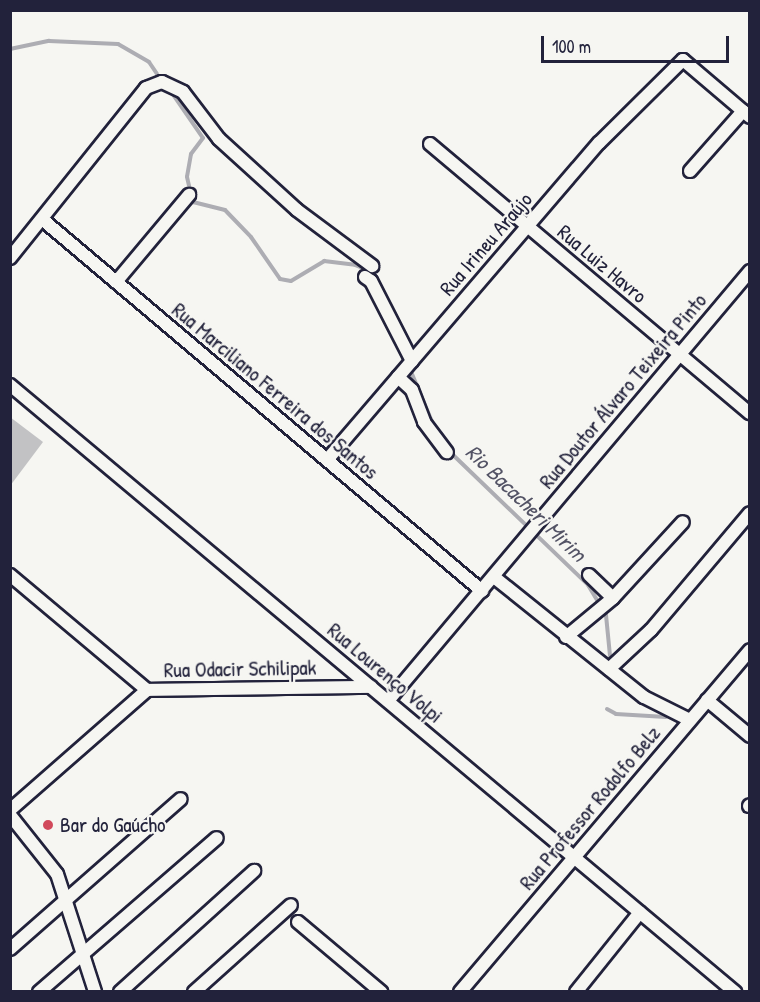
<!DOCTYPE html>
<html>
<head>
<meta charset="utf-8">
<style>
  body { margin:0 }
  #map { position:relative; width:760px; height:1002px; overflow:hidden; background:#f6f6f2; font-family:"Patrick Hand",sans-serif }
  div>[style] { position:absolute }
  .stream>* { height:4px; margin:-2px; padding:0 2px; transform-origin:2px; border-radius:2px; background:#adadb3 }
  .building>* { inset:0; background:#c2c2c4 }
  .roads { filter:drop-shadow(2px 0 #22223b) drop-shadow(-2px 0 #22223b) drop-shadow(0 2px #22223b) drop-shadow(0 -2px #22223b) }
  .minor>* { height:12px; margin:-6px; padding:0 6px; transform-origin:6px; border-radius:6px; background:#f6f6f2 }
  .dots>* { width:16px; height:16px; translate:-50% -50%; box-sizing:border-box; border:3px solid #f6f6f2; border-radius:50% }
  span { translate:-50% -50%; white-space:nowrap; text-align:center; line-height:1.15; -webkit-text-stroke:4.5px #f6f6f2; paint-order:stroke }
  .street-label { font-size:21px; color:#22223b }
  .poi-label { font-size:21px; color:#22223b }
  .left { translate:0 -50%; text-align:left }
  .water-label { font-size:22px; color:#535365; font-style:italic }
  .frame { position:absolute; inset:0; border:12px solid #22223b; pointer-events:none }
  .scale { position:absolute; left:541px; top:36px; width:188px; height:27px; box-sizing:border-box; border:3px solid #22223b; border-top:0; padding-left:8px; font-size:18px; line-height:21px; white-space:nowrap; color:#22223b; -webkit-text-stroke:4px #f6f6f2; paint-order:stroke }
</style>
</head>
<body>
<div id="map">
  <div class="stream">
    <div style="left:10px;top:49px;width:40px;rotate:-12deg"></div>
    <div style="left:49px;top:41px;width:69px;rotate:2.5deg"></div>
    <div style="left:118px;top:44px;width:36px;rotate:30deg"></div>
    <div style="left:149px;top:62px;width:14px;rotate:56deg"></div>
    <div style="left:170px;top:90px;width:58px;rotate:55.5deg"></div>
    <div style="left:203px;top:138px;width:20px;rotate:127deg"></div>
    <div style="left:191px;top:154px;width:23px;rotate:100deg"></div>
    <div style="left:187px;top:177px;width:26px;rotate:77deg"></div>
    <div style="left:193px;top:202px;width:33px;rotate:14deg"></div>
    <div style="left:225px;top:210px;width:37px;rotate:46deg"></div>
    <div style="left:251px;top:237px;width:51px;rotate:55.4deg"></div>
    <div style="left:280px;top:279px;width:11px;rotate:10deg"></div>
    <div style="left:291px;top:281px;width:39px;rotate:-31deg"></div>
    <div style="left:324px;top:261px;width:31px;rotate:7deg"></div>
    <div style="left:355px;top:265px;width:16px;rotate:22deg"></div>
    <div style="left:370px;top:271px;width:9px;rotate:54deg"></div>
    <div style="left:412px;top:374px;width:60px;rotate:67.3deg"></div>
    <div style="left:450px;top:452px;width:192px;rotate:43.9deg"></div>
    <div style="left:588px;top:585px;width:35px;rotate:59deg"></div>
    <div style="left:606px;top:615px;width:41px;rotate:84.4deg"></div>
    <div style="left:607px;top:709px;width:10px;rotate:29deg"></div>
    <div style="left:616px;top:714px;width:50px;rotate:3.4deg"></div>
  </div>
  <div class="building">
    <div style="clip-path:polygon(10px 417px,43px 442px,10px 486px)"></div>
  </div>
  <div class="roads">
    <div class="minor">
      <div style="left:430px;top:144px;width:418px;rotate:40.1deg"></div>
      <div style="left:690px;top:171px;width:80px;rotate:-48.5deg"></div>
      <div style="left:43px;top:220px;width:575px;rotate:40.2deg"></div>
      <div style="left:10px;top:258px;width:218px;rotate:-51.3deg"></div>
      <div style="left:146px;top:88px;width:17px;rotate:-21deg"></div>
      <div style="left:162px;top:82px;width:23px;rotate:25deg"></div>
      <div style="left:183px;top:92px;width:59px;rotate:52.5deg"></div>
      <div style="left:219px;top:139px;width:105px;rotate:42.3deg"></div>
      <div style="left:297px;top:210px;width:94px;rotate:36.7deg"></div>
      <div style="left:365px;top:277px;width:7px;rotate:34deg"></div>
      <div style="left:371px;top:281px;width:90px;rotate:62.9deg"></div>
      <div style="left:116px;top:282px;width:114px;rotate:-50deg"></div>
      <div style="left:398px;top:377px;width:19px;rotate:43deg"></div>
      <div style="left:412px;top:390px;width:34px;rotate:69deg"></div>
      <div style="left:424px;top:422px;width:38px;rotate:53deg"></div>
      <div style="left:10px;top:385px;width:946px;rotate:39.94deg"></div>
      <div style="left:327px;top:460px;width:418px;rotate:-49.4deg"></div>
      <div style="left:599px;top:143px;width:118px;rotate:-44.7deg"></div>
      <div style="left:683px;top:60px;width:88px;rotate:40.4deg"></div>
      <div style="left:10px;top:575px;width:179px;rotate:40deg"></div>
      <div style="left:589px;top:575px;width:33px;rotate:44deg"></div>
      <div style="left:494px;top:577px;width:192px;rotate:38.7deg"></div>
      <div style="left:644px;top:697px;width:51px;rotate:26.6deg"></div>
      <div style="left:566px;top:637px;width:61px;rotate:-39.7deg"></div>
      <div style="left:613px;top:598px;width:103px;rotate:-47.4deg"></div>
      <div style="left:609px;top:669px;width:57px;rotate:-42.9deg"></div>
      <div style="left:651px;top:630px;width:153px;rotate:-49.8deg"></div>
      <div style="left:707px;top:700px;width:56px;rotate:39.9deg"></div>
      <div style="left:388px;top:701px;width:562px;rotate:-49.91deg"></div>
      <div style="left:749px;top:806px;width:1px;rotate:-45deg"></div>
      <div style="left:10px;top:810px;width:182px;rotate:-41.2deg"></div>
      <div style="left:147px;top:690px;width:224px;rotate:-0.8deg"></div>
      <div style="left:10px;top:815px;width:75px;rotate:51.5deg"></div>
      <div style="left:57px;top:874px;width:124px;rotate:72.1deg"></div>
      <div style="left:298px;top:922px;width:109px;rotate:40.1deg"></div>
      <div style="left:10px;top:949px;width:227px;rotate:-41.3deg"></div>
      <div style="left:39px;top:992px;width:235px;rotate:-40.9deg"></div>
      <div style="left:120px;top:992px;width:181px;rotate:-42.1deg"></div>
      <div style="left:194px;top:992px;width:130px;rotate:-41.9deg"></div>
      <div style="left:460px;top:992px;width:448px;rotate:-49.7deg"></div>
      <div style="left:576px;top:992px;width:102px;rotate:-51.3deg"></div>
    </div>
  </div>
  <div class="dots">
    <div style="left:48px;top:825px;background:#d1495b"></div>
  </div>
  <div class="street-label">
    <span style="left:486px;top:244px;rotate:-49deg">Rua Irineu Araújo</span>
    <span style="left:602px;top:264px;rotate:40deg">Rua Luiz Havro</span>
    <span style="left:275px;top:391px;rotate:40deg">Rua Marciliano Ferreira dos Santos</span>
    <span style="left:623px;top:391px;rotate:-50deg">Rua Doutor Álvaro Teixeira Pinto</span>
    <span style="left:240px;top:669px;rotate:-1deg">Rua Odacir Schilipak</span>
    <span style="left:385px;top:673px;rotate:40deg">Rua Lourenço Volpi</span>
    <span style="left:590px;top:808px;rotate:-50deg">Rua Professor Rodolfo Belz</span>
  </div>
  <div class="poi-label">
    <span class="left" style="left:60px;top:825px">Bar do Gaúcho</span>
  </div>
  <div class="water-label">
    <span style="left:526px;top:503px;rotate:44deg">Rio Bacacheri Mirim</span>
  </div>
  <div class="frame"></div>
  <div class="scale">100 m</div>
</div>
</body>
</html>
